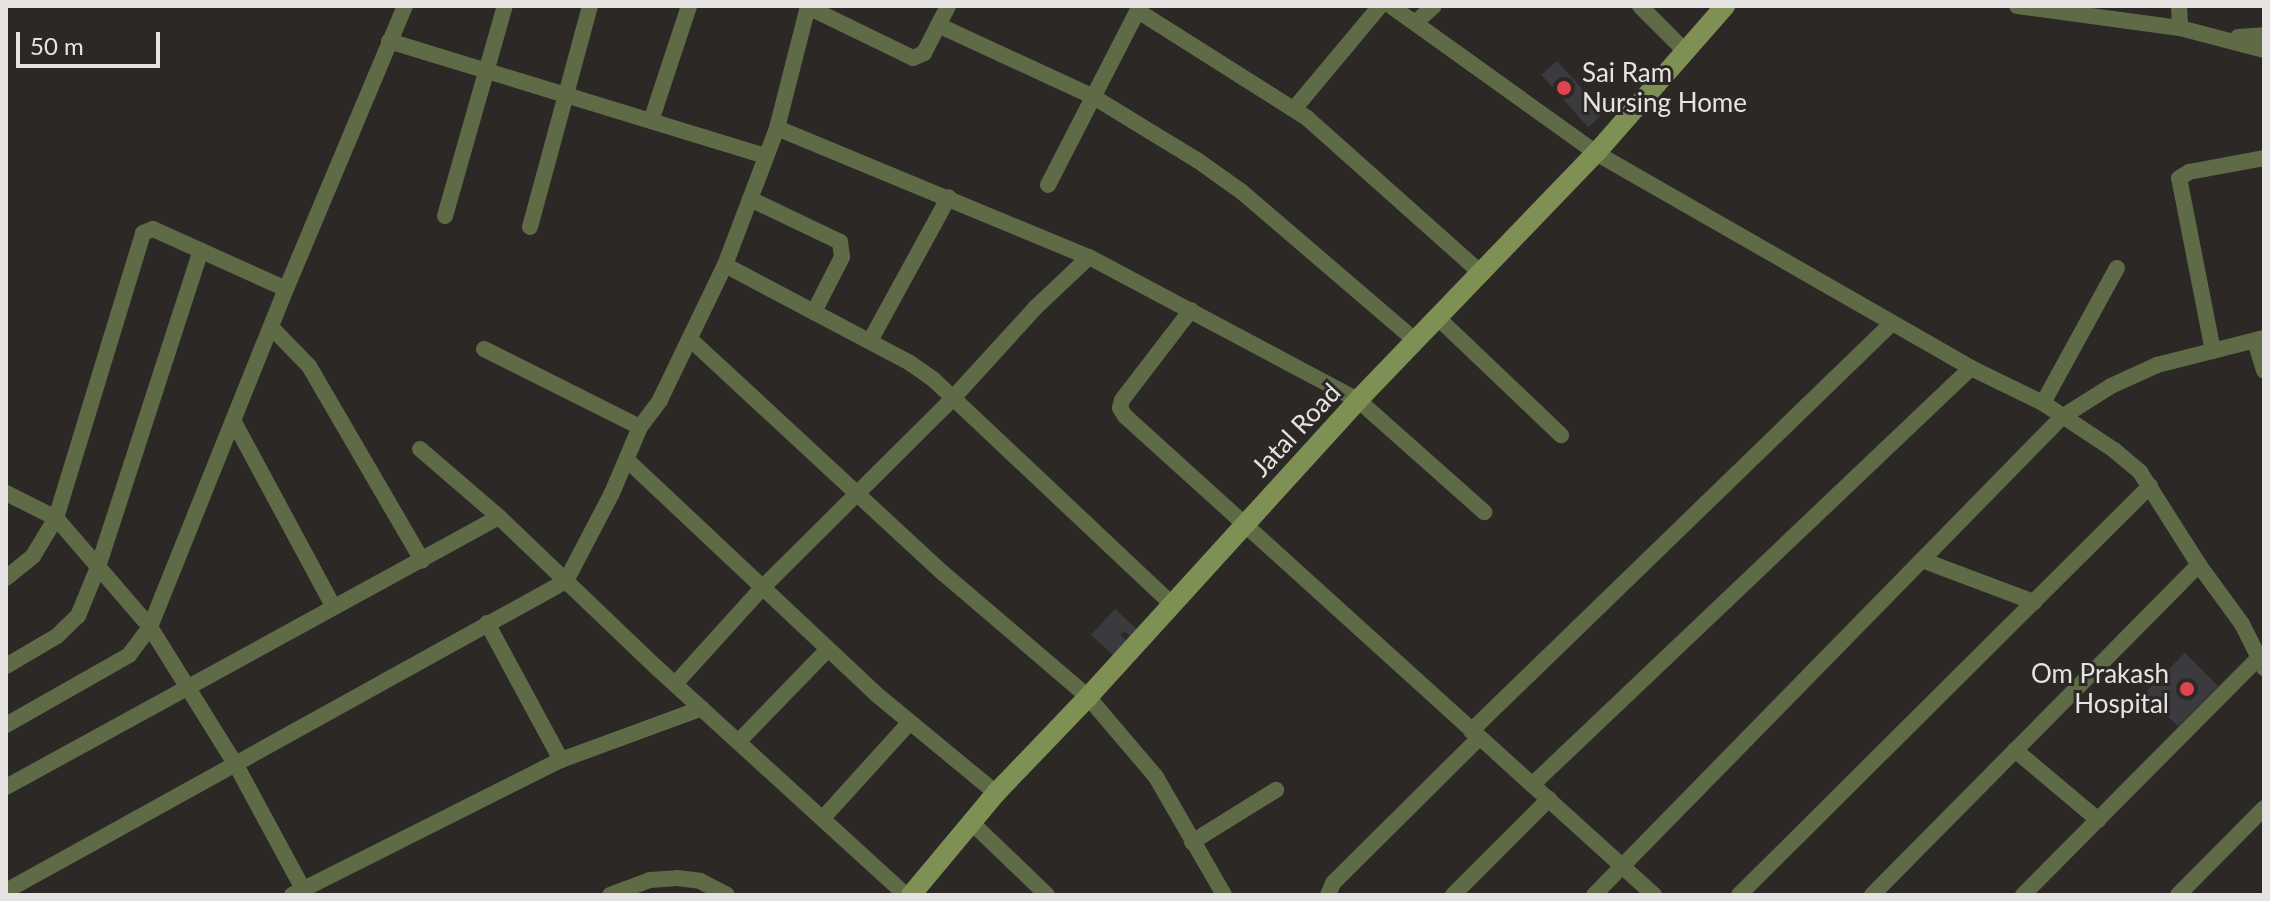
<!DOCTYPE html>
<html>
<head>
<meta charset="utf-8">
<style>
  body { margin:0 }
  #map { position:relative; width:2270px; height:901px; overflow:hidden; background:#2c2826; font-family:Lato,sans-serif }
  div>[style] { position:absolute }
  .building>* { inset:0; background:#3b3b3f; transform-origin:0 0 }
  .minor>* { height:16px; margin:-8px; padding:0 8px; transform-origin:8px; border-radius:8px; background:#5f6b46 }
  .secondary>* { height:20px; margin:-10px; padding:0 10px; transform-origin:10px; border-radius:10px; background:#7e9054 }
  .dots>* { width:22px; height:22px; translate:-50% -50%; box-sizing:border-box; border:4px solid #2c2826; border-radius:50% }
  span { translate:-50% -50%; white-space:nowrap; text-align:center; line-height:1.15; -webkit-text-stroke:6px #2c2826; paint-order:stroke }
  .poi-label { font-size:26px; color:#e6e3e2 }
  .left { translate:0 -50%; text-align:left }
  .right { translate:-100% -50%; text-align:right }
  .street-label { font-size:26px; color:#e6e3e2 }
  .frame { position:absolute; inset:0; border:8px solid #e6e3e2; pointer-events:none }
  .scale { position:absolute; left:16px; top:32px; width:144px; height:36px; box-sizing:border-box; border:4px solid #e6e3e2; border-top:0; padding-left:10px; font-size:24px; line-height:28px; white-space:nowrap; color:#e6e3e2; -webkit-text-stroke:6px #2c2826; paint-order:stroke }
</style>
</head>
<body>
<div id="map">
  <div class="building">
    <div style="left:1557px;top:61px;width:70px;height:21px;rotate:48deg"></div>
    <div style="clip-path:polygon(1115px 609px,1140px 632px,1133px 639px,1124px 631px,1120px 635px,1129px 643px,1116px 658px,1091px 635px)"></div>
    <div style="left:2185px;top:653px;width:47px;height:57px;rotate:45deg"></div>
  </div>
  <div class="minor">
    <div style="left:1391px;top:6px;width:252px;rotate:35.6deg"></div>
    <div style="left:1596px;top:153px;width:432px;rotate:29.8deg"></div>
    <div style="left:1971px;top:368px;width:80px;rotate:25.9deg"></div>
    <div style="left:2043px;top:403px;width:85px;rotate:33.5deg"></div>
    <div style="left:2114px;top:450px;width:34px;rotate:40deg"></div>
    <div style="left:2140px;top:472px;width:110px;rotate:57.6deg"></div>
    <div style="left:2199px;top:565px;width:73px;rotate:53.9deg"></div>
    <div style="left:2242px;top:624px;width:49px;rotate:63.4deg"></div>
    <div style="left:1640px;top:6px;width:65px;rotate:45deg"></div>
    <div style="left:2017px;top:6px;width:164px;rotate:7.7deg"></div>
    <div style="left:2180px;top:28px;width:87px;rotate:14.7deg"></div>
    <div style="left:2179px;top:6px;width:22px;rotate:87deg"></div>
    <div style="left:808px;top:7px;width:117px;rotate:25.9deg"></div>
    <div style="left:913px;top:58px;width:12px;rotate:-24deg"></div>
    <div style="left:924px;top:53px;width:53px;rotate:-62.9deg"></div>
    <div style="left:1138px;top:11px;width:200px;rotate:32.3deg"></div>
    <div style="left:1307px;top:118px;width:233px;rotate:41.7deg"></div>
    <div style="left:1415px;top:23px;width:25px;rotate:-42deg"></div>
    <div style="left:938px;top:25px;width:170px;rotate:24.8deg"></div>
    <div style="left:1092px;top:96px;width:123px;rotate:31.4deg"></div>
    <div style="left:1197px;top:160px;width:55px;rotate:35.4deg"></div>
    <div style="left:1242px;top:192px;width:229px;rotate:40.6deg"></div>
    <div style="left:2238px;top:37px;width:26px;rotate:-4deg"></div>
    <div style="left:389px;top:41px;width:394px;rotate:17deg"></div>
    <div style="left:1294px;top:109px;width:134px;rotate:-50.1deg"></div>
    <div style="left:651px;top:121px;width:121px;rotate:-71.7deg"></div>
    <div style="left:777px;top:128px;width:338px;rotate:22.5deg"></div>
    <div style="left:1089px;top:257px;width:305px;rotate:28deg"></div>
    <div style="left:1358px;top:400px;width:169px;rotate:41.6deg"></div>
    <div style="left:1048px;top:185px;width:201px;rotate:-62.8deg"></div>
    <div style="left:750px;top:199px;width:100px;rotate:25.5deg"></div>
    <div style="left:840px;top:242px;width:15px;rotate:82deg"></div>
    <div style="left:842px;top:257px;width:62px;rotate:117deg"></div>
    <div style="left:445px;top:216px;width:218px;rotate:-74.1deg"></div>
    <div style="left:530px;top:227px;width:229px;rotate:-74.8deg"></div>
    <div style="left:725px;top:265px;width:209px;rotate:27.9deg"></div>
    <div style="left:910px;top:363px;width:29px;rotate:35deg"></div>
    <div style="left:934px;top:380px;width:328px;rotate:43.3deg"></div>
    <div style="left:1191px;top:310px;width:113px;rotate:127.5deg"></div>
    <div style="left:1122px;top:400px;width:8px;rotate:104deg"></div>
    <div style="left:1120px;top:408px;width:9px;rotate:58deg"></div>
    <div style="left:1125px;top:416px;width:714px;rotate:42.16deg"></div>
    <div style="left:1438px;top:318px;width:170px;rotate:43.6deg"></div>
    <div style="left:272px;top:328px;width:53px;rotate:45.8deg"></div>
    <div style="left:309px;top:366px;width:225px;rotate:59.8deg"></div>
    <div style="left:690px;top:339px;width:345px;rotate:42.8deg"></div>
    <div style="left:943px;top:573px;width:191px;rotate:40.5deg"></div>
    <div style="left:1088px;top:697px;width:105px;rotate:49.6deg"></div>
    <div style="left:1156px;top:777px;width:136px;rotate:60deg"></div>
    <div style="left:870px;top:341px;width:164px;rotate:-61.3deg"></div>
    <div style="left:2255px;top:341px;width:31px;rotate:73deg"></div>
    <div style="left:484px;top:349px;width:174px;rotate:26.6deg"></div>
    <div style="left:2213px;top:351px;width:176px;rotate:-101.1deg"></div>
    <div style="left:2179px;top:178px;width:12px;rotate:-31deg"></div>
    <div style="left:2189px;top:172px;width:76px;rotate:-10.6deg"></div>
    <div style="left:2043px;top:403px;width:154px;rotate:-61.3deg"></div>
    <div style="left:234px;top:422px;width:209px;rotate:61.7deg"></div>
    <div style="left:420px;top:449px;width:104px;rotate:40.7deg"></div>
    <div style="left:499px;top:517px;width:217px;rotate:43.7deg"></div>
    <div style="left:656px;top:667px;width:338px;rotate:42.4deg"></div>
    <div style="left:627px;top:460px;width:342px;rotate:43.2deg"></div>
    <div style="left:876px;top:694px;width:156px;rotate:39.5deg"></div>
    <div style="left:6px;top:493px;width:56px;rotate:26.6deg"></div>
    <div style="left:56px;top:518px;width:144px;rotate:49.2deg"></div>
    <div style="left:150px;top:627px;width:163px;rotate:58.1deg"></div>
    <div style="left:236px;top:765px;width:141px;rotate:61.6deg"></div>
    <div style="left:1922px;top:560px;width:120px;rotate:20.6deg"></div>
    <div style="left:6px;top:578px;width:35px;rotate:-39deg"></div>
    <div style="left:33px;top:556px;width:44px;rotate:-58.8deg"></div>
    <div style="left:56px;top:518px;width:298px;rotate:-73deg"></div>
    <div style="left:143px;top:233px;width:11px;rotate:-22deg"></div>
    <div style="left:153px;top:229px;width:146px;rotate:24.3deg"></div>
    <div style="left:487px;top:623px;width:156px;rotate:61.6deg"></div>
    <div style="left:6px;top:666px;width:59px;rotate:-30.5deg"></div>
    <div style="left:57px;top:636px;width:29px;rotate:-44deg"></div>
    <div style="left:78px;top:616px;width:53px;rotate:-67.8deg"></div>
    <div style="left:98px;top:567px;width:333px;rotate:-72deg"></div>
    <div style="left:675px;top:684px;width:131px;rotate:-47.8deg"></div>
    <div style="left:763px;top:587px;width:268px;rotate:-44.8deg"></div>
    <div style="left:953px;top:398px;width:123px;rotate:-47.6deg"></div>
    <div style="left:1036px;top:307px;width:73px;rotate:-43.3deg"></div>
    <div style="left:6px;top:725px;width:142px;rotate:-29.6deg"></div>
    <div style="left:129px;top:655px;width:35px;rotate:-53deg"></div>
    <div style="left:150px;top:627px;width:364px;rotate:-68.1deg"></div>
    <div style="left:286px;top:289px;width:307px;rotate:-67.2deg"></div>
    <div style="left:1471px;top:731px;width:586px;rotate:-44.1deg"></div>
    <div style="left:739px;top:741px;width:128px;rotate:-45.9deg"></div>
    <div style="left:2015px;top:750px;width:109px;rotate:40.1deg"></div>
    <div style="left:1532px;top:785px;width:605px;rotate:-43.53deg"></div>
    <div style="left:6px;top:787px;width:562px;rotate:-28.71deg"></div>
    <div style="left:823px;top:818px;width:128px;rotate:-47.8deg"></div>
    <div style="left:971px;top:822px;width:105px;rotate:43.8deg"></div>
    <div style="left:1192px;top:842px;width:99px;rotate:-31.8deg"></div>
    <div style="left:6px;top:891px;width:640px;rotate:-28.97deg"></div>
    <div style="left:566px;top:581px;width:99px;rotate:-62.4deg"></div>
    <div style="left:612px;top:493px;width:72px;rotate:-67deg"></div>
    <div style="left:640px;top:427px;width:34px;rotate:-53deg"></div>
    <div style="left:660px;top:400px;width:150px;rotate:-64.3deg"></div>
    <div style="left:725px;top:265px;width:147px;rotate:-69.2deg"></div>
    <div style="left:777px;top:128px;width:126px;rotate:-75.7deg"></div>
    <div style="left:292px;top:895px;width:301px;rotate:-26.7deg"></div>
    <div style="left:561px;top:760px;width:150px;rotate:-20.2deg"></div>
    <div style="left:610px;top:895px;width:43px;rotate:-20.6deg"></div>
    <div style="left:650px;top:880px;width:27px;rotate:-4deg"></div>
    <div style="left:677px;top:878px;width:23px;rotate:7deg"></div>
    <div style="left:700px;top:881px;width:30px;rotate:27deg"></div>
    <div style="left:1328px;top:895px;width:13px;rotate:-67deg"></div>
    <div style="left:1333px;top:883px;width:206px;rotate:-44.8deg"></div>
    <div style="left:1453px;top:895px;width:136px;rotate:-45deg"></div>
    <div style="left:1594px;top:895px;width:669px;rotate:-45.61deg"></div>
    <div style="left:2062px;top:417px;width:58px;rotate:-32.3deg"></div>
    <div style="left:2111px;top:386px;width:51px;rotate:-24.5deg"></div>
    <div style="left:2157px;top:365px;width:110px;rotate:-14.2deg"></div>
    <div style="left:1739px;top:895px;width:580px;rotate:-44.86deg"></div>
    <div style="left:1872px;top:895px;width:465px;rotate:-45.3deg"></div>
    <div style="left:2023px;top:895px;width:335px;rotate:-45.2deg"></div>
    <div style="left:2178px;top:895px;width:122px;rotate:-45.3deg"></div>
  </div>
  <div class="secondary">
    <div style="left:911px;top:895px;width:133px;rotate:-50.2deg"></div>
    <div style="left:996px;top:793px;width:133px;rotate:-46.2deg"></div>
    <div style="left:1088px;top:697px;width:401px;rotate:-47.7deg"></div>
    <div style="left:1358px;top:400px;width:343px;rotate:-46.1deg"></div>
    <div style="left:1596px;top:153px;width:196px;rotate:-48.7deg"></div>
  </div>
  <div class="dots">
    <div style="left:1564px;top:88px;background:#e0444e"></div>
    <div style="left:2187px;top:689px;background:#e0444e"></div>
  </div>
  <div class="poi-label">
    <span class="left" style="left:1582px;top:88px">Sai Ram<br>Nursing Home</span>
    <span class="right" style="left:2169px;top:689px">Om Prakash<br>Hospital</span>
  </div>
  <div class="street-label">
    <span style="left:1296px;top:430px;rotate:-47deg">Jatal Road</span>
  </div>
  <div class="frame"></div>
  <div class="scale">50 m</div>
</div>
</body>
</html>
